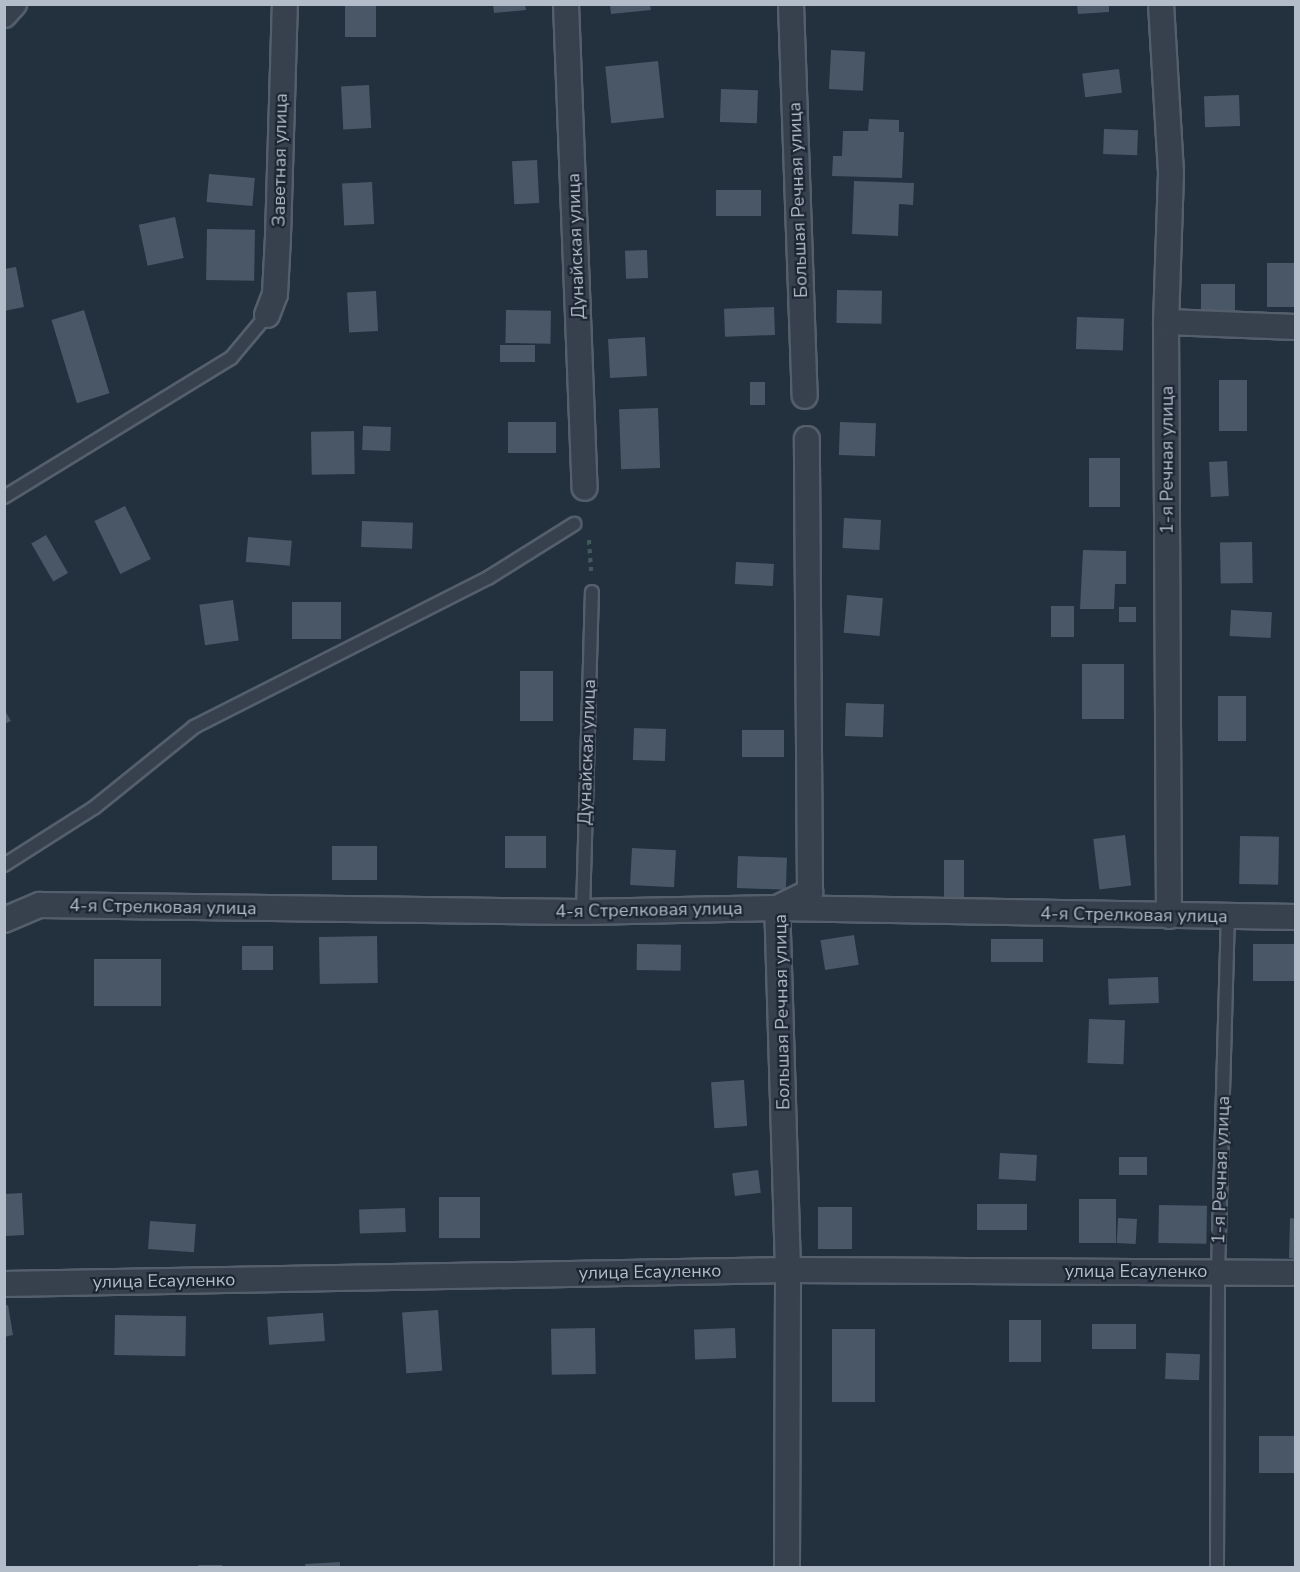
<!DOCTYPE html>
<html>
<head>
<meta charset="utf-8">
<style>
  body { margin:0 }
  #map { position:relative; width:1300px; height:1572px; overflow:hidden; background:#23303e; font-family:"Nunito Sans",sans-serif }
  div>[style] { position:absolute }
  .building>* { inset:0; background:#495767; transform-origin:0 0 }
  .path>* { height:4px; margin-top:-2px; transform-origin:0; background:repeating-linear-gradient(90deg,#435a5c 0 4.5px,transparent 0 9px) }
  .roads { filter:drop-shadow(2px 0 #555f6c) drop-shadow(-2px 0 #555f6c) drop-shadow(0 2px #555f6c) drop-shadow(0 -2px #555f6c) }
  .service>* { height:12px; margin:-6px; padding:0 6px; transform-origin:6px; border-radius:6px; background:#37414e }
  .minor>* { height:24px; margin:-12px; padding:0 12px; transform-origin:12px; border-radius:12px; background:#37414e }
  span { translate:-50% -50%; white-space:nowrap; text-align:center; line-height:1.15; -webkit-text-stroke:4.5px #1c2633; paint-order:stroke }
  .street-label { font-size:18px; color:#b3bcc9 }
  .frame { position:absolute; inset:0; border:6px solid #b3bcc9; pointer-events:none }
</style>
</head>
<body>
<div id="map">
  <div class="building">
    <div style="left:345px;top:4px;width:31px;height:33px"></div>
    <div style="clip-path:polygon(493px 4px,525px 4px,526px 10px,494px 13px)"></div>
    <div style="clip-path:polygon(1077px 4px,1109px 4px,1109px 12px,1078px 14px)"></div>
    <div style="clip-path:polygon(610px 5px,650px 5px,651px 10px,611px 14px)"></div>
    <div style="left:831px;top:50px;width:34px;height:39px;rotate:3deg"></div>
    <div style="left:658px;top:61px;width:57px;height:53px;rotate:84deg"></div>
    <div style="left:1119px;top:69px;width:24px;height:37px;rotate:83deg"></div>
    <div style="left:369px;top:85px;width:43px;height:28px;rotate:87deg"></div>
    <div style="left:721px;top:89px;width:37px;height:33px;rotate:2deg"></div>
    <div style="left:1239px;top:95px;width:31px;height:35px;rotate:88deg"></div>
    <div style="clip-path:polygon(869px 119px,899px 120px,899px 132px,904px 132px,902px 178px,832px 176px,833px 156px,842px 156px,843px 131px,868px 131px)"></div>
    <div style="left:1104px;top:129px;width:34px;height:25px;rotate:2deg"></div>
    <div style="left:537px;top:160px;width:43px;height:25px;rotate:87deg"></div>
    <div style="left:209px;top:174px;width:46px;height:28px;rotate:5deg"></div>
    <div style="clip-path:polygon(854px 181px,914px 183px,913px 205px,899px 204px,898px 236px,852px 234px)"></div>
    <div style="left:372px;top:182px;width:42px;height:30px;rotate:87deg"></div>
    <div style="left:716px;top:190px;width:45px;height:26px"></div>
    <div style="left:175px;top:217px;width:42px;height:37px;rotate:78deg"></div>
    <div style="left:207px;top:229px;width:48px;height:51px;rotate:1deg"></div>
    <div style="left:647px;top:250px;width:28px;height:22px;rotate:88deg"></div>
    <div style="left:1296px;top:263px;width:44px;height:29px;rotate:90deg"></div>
    <div style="clip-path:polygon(16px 267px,24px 307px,4px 311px,4px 269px)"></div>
    <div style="left:1201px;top:284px;width:34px;height:30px"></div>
    <div style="left:837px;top:290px;width:45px;height:33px;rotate:1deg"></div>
    <div style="left:376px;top:291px;width:40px;height:29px;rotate:87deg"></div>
    <div style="left:774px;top:307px;width:28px;height:50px;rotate:88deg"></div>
    <div style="left:84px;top:310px;width:87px;height:34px;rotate:73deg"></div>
    <div style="left:506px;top:310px;width:45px;height:33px;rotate:1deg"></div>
    <div style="left:1077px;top:317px;width:47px;height:32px;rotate:2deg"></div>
    <div style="left:645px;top:337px;width:39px;height:37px;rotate:87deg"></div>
    <div style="left:500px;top:345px;width:35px;height:17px"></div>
    <div style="left:1219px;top:380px;width:28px;height:51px"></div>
    <div style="left:750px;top:382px;width:15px;height:23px"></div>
    <div style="left:658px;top:408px;width:60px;height:39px;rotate:88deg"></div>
    <div style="left:508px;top:422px;width:48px;height:31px"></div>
    <div style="left:840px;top:422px;width:36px;height:33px;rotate:2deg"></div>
    <div style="left:363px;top:426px;width:28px;height:24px;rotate:2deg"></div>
    <div style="left:354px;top:431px;width:43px;height:43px;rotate:89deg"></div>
    <div style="left:1089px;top:458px;width:31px;height:49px"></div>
    <div style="left:1227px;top:461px;width:35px;height:18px;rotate:87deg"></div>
    <div style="left:125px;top:506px;width:59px;height:34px;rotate:64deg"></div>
    <div style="left:844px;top:518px;width:37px;height:30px;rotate:3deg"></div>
    <div style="left:362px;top:521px;width:51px;height:26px;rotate:2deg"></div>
    <div style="left:46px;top:535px;width:44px;height:17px;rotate:60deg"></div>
    <div style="left:248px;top:537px;width:44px;height:25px;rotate:5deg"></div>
    <div style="left:1252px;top:542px;width:41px;height:32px;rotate:89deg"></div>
    <div style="clip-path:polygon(1083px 550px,1126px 551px,1126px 584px,1115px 584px,1114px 609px,1080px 609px)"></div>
    <div style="left:736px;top:562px;width:38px;height:22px;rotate:3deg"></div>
    <div style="left:847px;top:595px;width:36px;height:38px;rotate:5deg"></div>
    <div style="left:233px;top:600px;width:41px;height:34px;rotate:82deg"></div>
    <div style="left:341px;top:602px;width:37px;height:49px;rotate:90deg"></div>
    <div style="left:1051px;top:606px;width:23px;height:31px"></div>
    <div style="left:1119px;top:607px;width:17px;height:15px"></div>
    <div style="left:1231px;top:610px;width:41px;height:26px;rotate:3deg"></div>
    <div style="left:1082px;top:664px;width:42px;height:55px"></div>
    <div style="left:520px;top:671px;width:33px;height:50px"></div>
    <div style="left:1218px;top:696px;width:28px;height:45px"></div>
    <div style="left:846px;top:703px;width:38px;height:33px;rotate:2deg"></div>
    <div style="clip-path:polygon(4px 709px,11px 721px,4px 724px)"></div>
    <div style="left:634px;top:728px;width:32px;height:32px;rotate:2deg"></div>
    <div style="left:742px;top:730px;width:42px;height:27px"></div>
    <div style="left:1125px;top:835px;width:51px;height:32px;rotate:83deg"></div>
    <div style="left:505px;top:836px;width:41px;height:32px"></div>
    <div style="left:1240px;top:836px;width:39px;height:48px;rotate:1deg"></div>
    <div style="left:332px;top:846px;width:45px;height:34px"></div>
    <div style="left:632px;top:848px;width:44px;height:37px;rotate:3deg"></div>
    <div style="left:738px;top:856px;width:49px;height:32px;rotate:2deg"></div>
    <div style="left:944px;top:860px;width:20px;height:50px"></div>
    <div style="left:854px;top:935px;width:30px;height:34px;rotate:81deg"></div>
    <div style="left:377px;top:936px;width:47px;height:58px;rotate:89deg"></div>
    <div style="left:991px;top:939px;width:52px;height:23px"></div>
    <div style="left:637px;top:944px;width:44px;height:26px;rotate:1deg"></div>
    <div style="left:1296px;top:944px;width:37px;height:43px;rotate:90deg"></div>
    <div style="left:242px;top:946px;width:31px;height:24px"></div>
    <div style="left:161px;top:959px;width:47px;height:67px;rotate:90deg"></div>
    <div style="left:1158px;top:977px;width:26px;height:50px;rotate:88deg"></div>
    <div style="left:1089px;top:1019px;width:36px;height:44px;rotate:2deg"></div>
    <div style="left:744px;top:1080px;width:46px;height:33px;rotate:86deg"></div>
    <div style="left:1000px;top:1153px;width:37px;height:26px;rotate:3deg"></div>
    <div style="left:1119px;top:1157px;width:28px;height:18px"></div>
    <div style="left:758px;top:1170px;width:23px;height:26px;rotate:83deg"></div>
    <div style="left:22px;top:1193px;width:42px;height:18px;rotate:87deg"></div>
    <div style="left:439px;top:1197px;width:41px;height:41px"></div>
    <div style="left:1079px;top:1199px;width:37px;height:44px"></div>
    <div style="left:977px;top:1204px;width:50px;height:26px"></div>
    <div style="left:1159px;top:1205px;width:48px;height:38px;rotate:1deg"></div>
    <div style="left:818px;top:1207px;width:34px;height:42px"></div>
    <div style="left:405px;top:1208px;width:24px;height:46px;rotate:88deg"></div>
    <div style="left:1118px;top:1218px;width:19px;height:25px;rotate:3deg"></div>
    <div style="clip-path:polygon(1290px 1218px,1296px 1219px,1296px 1259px,1289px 1258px)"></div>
    <div style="left:150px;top:1221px;width:46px;height:28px;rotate:4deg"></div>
    <div style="clip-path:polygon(8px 1305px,13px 1335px,4px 1337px,4px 1306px)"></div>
    <div style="left:438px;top:1310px;width:61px;height:36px;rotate:86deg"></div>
    <div style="left:323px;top:1313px;width:28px;height:56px;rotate:86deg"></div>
    <div style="left:115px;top:1315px;width:71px;height:40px;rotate:1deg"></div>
    <div style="left:1009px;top:1320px;width:32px;height:42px"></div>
    <div style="left:1092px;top:1324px;width:44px;height:25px"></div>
    <div style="left:595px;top:1328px;width:46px;height:44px;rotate:89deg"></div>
    <div style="left:735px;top:1328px;width:30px;height:41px;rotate:88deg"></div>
    <div style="left:832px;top:1329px;width:43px;height:73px"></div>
    <div style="left:1166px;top:1353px;width:34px;height:26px;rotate:2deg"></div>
    <div style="left:1296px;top:1436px;width:37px;height:37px;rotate:90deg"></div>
    <div style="clip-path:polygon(340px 1562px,340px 1568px,306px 1568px,305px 1564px)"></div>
    <div style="left:198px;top:1565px;width:24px;height:3px"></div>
  </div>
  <div class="path">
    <div style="left:589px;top:540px;width:31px;rotate:86deg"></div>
  </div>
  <div class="roads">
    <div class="service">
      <div style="left:4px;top:497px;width:266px;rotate:-31.5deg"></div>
      <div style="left:231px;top:358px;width:56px;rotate:-50.1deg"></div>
      <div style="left:4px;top:865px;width:108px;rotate:-32.5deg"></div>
      <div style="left:95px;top:807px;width:127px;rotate:-38.9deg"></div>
      <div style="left:194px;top:727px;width:330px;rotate:-26.9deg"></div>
      <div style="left:488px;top:578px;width:102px;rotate:-32.1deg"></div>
      <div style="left:583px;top:912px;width:320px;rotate:-88.4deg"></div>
      <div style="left:1217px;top:1568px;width:297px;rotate:-89.8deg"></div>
      <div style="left:1218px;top:1271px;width:354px;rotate:-88.4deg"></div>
    </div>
    <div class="minor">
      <div style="left:566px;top:4px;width:484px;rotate:87.8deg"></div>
      <div style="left:791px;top:4px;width:392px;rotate:88deg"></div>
      <div style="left:1161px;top:4px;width:169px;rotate:86.6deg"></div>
      <div style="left:1171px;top:173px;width:149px;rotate:91.9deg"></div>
      <div style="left:1166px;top:322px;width:594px;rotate:89.71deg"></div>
      <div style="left:4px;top:15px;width:15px;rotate:-48deg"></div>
      <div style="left:267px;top:315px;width:22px;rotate:-69deg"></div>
      <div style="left:275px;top:294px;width:58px;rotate:-87deg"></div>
      <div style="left:278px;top:236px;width:232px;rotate:-88.3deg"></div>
      <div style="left:1166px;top:322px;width:130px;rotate:2.2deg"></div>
      <div style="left:4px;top:920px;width:39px;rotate:-23deg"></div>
      <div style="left:40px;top:905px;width:543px;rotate:0.74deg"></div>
      <div style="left:583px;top:912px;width:194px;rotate:-1.2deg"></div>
      <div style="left:777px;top:908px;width:519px;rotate:0.99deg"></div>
      <div style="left:4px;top:1284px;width:784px;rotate:-1.02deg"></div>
      <div style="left:788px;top:1270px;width:508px;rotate:0.34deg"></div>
      <div style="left:787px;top:1568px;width:298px;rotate:-89.8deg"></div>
      <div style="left:788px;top:1270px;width:362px;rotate:-91.7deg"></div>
      <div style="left:777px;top:908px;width:37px;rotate:-26deg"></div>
      <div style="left:810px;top:892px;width:453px;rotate:-90.4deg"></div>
    </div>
  </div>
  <div class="street-label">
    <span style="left:280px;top:160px;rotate:-89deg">Заветная улица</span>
    <span style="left:798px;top:200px;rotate:-92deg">Большая Речная улица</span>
    <span style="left:576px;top:246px;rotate:-92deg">Дунайская улица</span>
    <span style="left:1167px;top:460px;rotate:-90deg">1-я Речная улица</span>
    <span style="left:587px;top:752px;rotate:-88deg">Дунайская улица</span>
    <span style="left:163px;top:907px;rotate:1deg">4-я Стрелковая улица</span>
    <span style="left:649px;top:910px;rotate:-1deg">4-я Стрелковая улица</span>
    <span style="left:1134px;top:915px;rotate:1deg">4-я Стрелковая улица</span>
    <span style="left:782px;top:1012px;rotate:-91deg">Большая Речная улица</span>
    <span style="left:1221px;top:1170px;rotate:-88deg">1-я Речная улица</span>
    <span style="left:1136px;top:1271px">улица Есауленко</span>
    <span style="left:650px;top:1272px;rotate:-1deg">улица Есауленко</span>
    <span style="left:164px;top:1281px;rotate:-1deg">улица Есауленко</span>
  </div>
  <div class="frame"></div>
</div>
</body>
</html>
